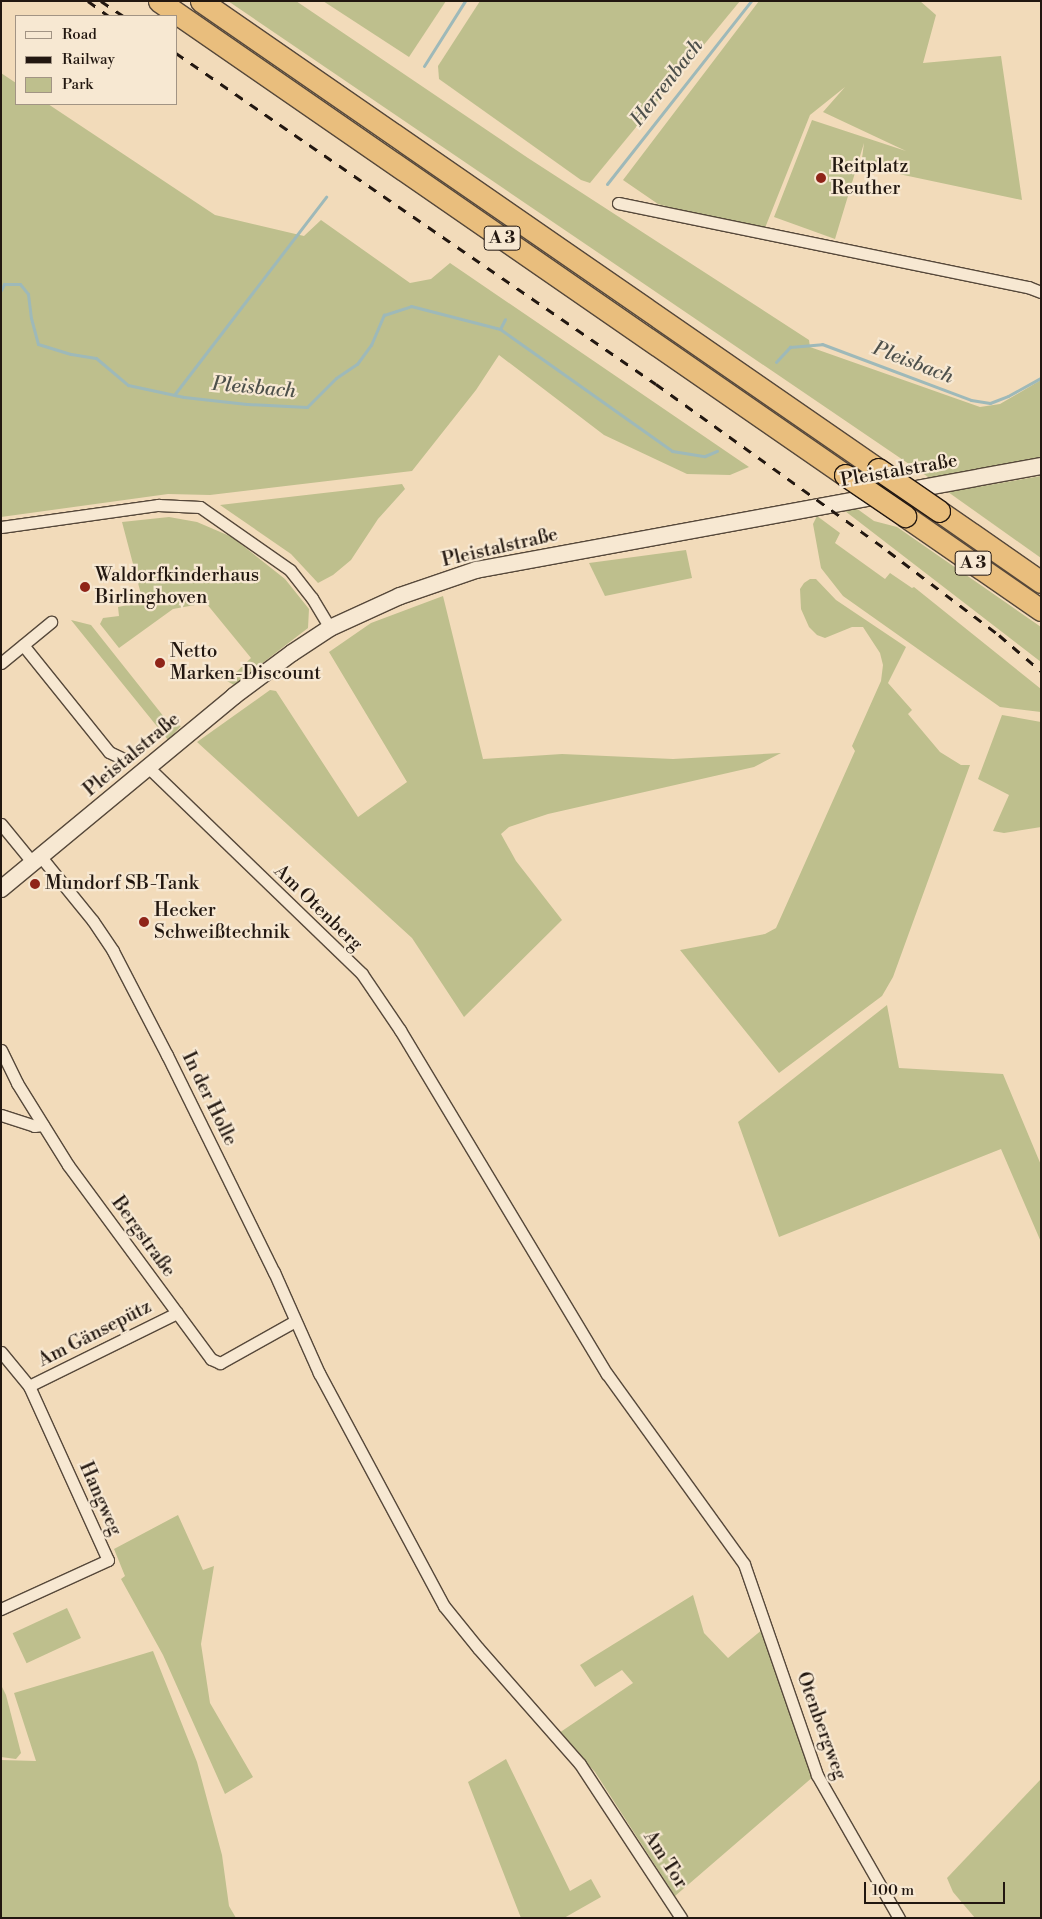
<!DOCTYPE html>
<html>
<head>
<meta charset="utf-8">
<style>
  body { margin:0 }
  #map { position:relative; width:1042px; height:1919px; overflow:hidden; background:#f2dbba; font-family:"Libre Bodoni",serif }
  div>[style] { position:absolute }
  .green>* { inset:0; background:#bebf8d; transform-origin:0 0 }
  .stream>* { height:3px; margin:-1.5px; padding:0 1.5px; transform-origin:1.5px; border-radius:1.5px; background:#9eb9b9 }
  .roads { filter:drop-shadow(1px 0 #56483a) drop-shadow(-1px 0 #56483a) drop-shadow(0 1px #56483a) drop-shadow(0 -1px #56483a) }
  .street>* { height:11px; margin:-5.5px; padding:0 5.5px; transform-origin:5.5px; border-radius:5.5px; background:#f7e8d2 }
  .secondary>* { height:16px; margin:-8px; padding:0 8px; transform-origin:8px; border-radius:8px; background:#f7e8d2 }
  .highway>* { height:21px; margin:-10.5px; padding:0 10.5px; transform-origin:10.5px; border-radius:10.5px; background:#e9be7d }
  .rail>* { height:3px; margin-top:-1.5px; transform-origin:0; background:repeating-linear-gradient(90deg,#221710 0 9px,transparent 0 18px) }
  .bridges { filter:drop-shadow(1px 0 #221710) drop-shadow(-1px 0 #221710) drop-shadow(0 1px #221710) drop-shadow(0 -1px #221710) }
  .highway-bridge>* { height:21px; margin:-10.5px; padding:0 10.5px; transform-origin:10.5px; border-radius:10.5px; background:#e9be7d }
  .dots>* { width:14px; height:14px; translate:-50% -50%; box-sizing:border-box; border:2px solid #f7e8d2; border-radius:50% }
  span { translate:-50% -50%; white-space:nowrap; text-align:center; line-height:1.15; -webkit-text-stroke:4.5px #f7e8d2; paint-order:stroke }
  .shield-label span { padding:1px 4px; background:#f7e8d2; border:1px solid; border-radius:4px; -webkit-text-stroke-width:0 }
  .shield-label { font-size:18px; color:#221710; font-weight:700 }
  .poi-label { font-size:19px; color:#221710 }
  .left { translate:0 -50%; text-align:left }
  .street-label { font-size:19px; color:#221710 }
  .water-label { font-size:20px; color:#4d504b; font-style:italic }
  .frame { position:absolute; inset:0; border:2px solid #221710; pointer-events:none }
  .legend { position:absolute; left:15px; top:15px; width:162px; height:90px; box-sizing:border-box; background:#f7e8d2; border:1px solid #a29484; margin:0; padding:6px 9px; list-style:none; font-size:15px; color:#221710 }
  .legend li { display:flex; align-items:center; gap:10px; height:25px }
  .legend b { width:25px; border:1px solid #a29484 }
  .scale { position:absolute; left:864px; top:1882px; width:141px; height:22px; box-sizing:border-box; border:2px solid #221710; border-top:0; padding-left:6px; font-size:15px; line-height:18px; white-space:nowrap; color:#221710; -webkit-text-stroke:4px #f7e8d2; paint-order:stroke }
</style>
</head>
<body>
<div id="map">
  <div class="green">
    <div style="clip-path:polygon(228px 1px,296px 1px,528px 158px,809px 340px,810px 347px,980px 407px,1000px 404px,1041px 380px,1041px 458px,931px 479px)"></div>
    <div style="clip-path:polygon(323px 1px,446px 1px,409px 57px)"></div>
    <div style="clip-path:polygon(480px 1px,740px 1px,590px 183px,581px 180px,439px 79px,438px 66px)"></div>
    <div style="clip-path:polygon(759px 1px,920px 1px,936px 15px,923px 63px,1001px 56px,1022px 200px,861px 166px,864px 143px,835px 239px,774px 217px,812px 120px,906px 151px,823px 112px,845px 87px,810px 115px,763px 233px,658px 204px,623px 180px)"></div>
    <div style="clip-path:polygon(1px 73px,16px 83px,16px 104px,48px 104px,215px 215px,304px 236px,321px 220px,410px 283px,431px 279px,450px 263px,749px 467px,730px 475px,687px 474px,604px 435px,499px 355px,476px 390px,412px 471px,210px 495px,168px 494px,1px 517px)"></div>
    <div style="clip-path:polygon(1041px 476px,1041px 558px,948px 492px)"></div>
    <div style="clip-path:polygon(402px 484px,405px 489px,378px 519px,351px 560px,333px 575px,318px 583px,291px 554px,220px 505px)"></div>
    <div style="clip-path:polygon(856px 508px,874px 521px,897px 527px,1041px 627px,1041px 662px,845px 511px)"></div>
    <div style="clip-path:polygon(817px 516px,840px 533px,835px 543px,885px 579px,890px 573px,912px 588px,914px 587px,1041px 689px,1041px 712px,1000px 707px,843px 596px,821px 568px,813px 524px)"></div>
    <div style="clip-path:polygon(169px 517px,197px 522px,232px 537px,285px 579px,309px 609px,308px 628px,234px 685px,227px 681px,251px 658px,206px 603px,173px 609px,119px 648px,100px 624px,103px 618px,119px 616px,118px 607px,143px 602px,122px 522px)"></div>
    <div style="clip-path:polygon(686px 550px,692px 578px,605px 596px,589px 563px)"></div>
    <div style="clip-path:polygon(810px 579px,816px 579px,836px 600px,906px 647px,888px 683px,912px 710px,908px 714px,940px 752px,961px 765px,970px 765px,893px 977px,882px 996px,779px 1073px,680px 950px,765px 934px,776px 928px,855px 751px,852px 746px,881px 681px,883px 665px,880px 653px,863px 627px,852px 627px,825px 638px,817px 635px,809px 627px,801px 609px,800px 589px,804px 583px)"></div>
    <div style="clip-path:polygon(443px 596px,483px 759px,562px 754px,673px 759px,781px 753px,754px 767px,548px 814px,509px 827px,501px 834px,516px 861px,562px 920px,464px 1017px,412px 938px,197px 742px,270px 690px,276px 691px,358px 817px,407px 782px,329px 652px,371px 623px)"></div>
    <div style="clip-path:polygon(71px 620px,91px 625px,168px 722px,181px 726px,168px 740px)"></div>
    <div style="clip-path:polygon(1002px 715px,1041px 722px,1041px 827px,1004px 833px,993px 831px,1009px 795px,978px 779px)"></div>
    <div style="clip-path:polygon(887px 1005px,899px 1068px,1003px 1074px,1041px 1165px,1041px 1242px,1001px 1149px,779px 1237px,738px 1122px)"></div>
    <div style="clip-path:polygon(178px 1515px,203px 1570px,214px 1566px,201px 1644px,210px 1703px,253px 1777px,225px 1794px,163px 1655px,121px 1579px,125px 1576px,114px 1549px)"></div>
    <div style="clip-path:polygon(693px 1595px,704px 1633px,728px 1658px,763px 1629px,814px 1776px,675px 1896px,595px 1772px,559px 1733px,633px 1683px,622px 1670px,595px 1687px,580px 1665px)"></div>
    <div style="left:67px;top:1608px;width:33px;height:60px;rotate:65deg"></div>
    <div style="clip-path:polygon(153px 1651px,197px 1762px,222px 1855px,229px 1906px,236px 1918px,1px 1918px,1px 1760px,36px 1761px,14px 1693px)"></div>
    <div style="clip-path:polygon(1px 1685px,6px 1695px,21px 1753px,16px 1759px,1px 1757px)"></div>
    <div style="clip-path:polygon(506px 1759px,570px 1891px,591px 1879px,601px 1897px,564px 1918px,521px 1918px,468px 1782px)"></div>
    <div style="clip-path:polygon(1041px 1779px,1041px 1918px,975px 1918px,953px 1892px,947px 1878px)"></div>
  </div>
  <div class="stream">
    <div style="left:424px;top:66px;width:77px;rotate:-57.8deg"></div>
    <div style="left:607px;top:184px;width:233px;rotate:-51.8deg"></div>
    <div style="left:1px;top:290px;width:7px;rotate:-63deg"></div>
    <div style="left:4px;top:284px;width:16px"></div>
    <div style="left:20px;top:284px;width:13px;rotate:51deg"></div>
    <div style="left:28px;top:294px;width:24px;rotate:83deg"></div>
    <div style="left:31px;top:318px;width:27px;rotate:75deg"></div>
    <div style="left:38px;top:344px;width:34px;rotate:17deg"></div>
    <div style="left:71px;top:354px;width:25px;rotate:9deg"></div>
    <div style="left:96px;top:358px;width:42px;rotate:40.2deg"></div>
    <div style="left:128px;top:385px;width:57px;rotate:12.1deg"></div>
    <div style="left:184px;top:397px;width:63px;rotate:6.3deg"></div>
    <div style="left:247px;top:404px;width:60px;rotate:2.9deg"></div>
    <div style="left:307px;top:407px;width:41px;rotate:-45deg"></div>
    <div style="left:336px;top:378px;width:25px;rotate:-34deg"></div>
    <div style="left:357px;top:364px;width:24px;rotate:-54deg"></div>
    <div style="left:371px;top:345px;width:33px;rotate:-67deg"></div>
    <div style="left:384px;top:315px;width:28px;rotate:-18deg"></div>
    <div style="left:411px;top:306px;width:92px;rotate:14.5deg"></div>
    <div style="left:500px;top:329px;width:211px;rotate:35.3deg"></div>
    <div style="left:672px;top:451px;width:33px;rotate:9deg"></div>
    <div style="left:705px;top:456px;width:13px;rotate:-23deg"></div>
    <div style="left:500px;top:329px;width:11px;rotate:-63deg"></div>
    <div style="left:776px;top:362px;width:21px;rotate:-47deg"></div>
    <div style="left:790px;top:347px;width:32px;rotate:-5deg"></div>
    <div style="left:822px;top:344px;width:159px;rotate:20.6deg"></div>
    <div style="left:971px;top:400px;width:19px;rotate:9deg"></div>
    <div style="left:990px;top:403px;width:19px;rotate:-21deg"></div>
    <div style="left:1008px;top:396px;width:38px;rotate:-29deg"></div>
    <div style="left:174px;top:395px;width:250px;rotate:-52.5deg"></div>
  </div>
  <div class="roads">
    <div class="street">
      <div style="left:618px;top:203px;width:419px;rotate:11.6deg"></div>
      <div style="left:1028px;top:287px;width:14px;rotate:21deg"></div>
      <div style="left:1px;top:527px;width:159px;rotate:-8deg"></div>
      <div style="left:158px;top:505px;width:42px;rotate:2.7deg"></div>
      <div style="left:200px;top:507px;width:110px;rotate:35deg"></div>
      <div style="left:290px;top:570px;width:36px;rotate:52deg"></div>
      <div style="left:312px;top:598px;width:35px;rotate:59deg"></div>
      <div style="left:23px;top:645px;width:137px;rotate:51.2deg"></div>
      <div style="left:109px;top:752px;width:14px;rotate:25deg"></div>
      <div style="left:1px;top:663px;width:65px;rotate:-39.4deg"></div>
      <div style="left:149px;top:768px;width:296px;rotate:44deg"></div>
      <div style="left:362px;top:974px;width:68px;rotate:55.8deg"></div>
      <div style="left:400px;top:1030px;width:401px;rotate:59deg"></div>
      <div style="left:607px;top:1374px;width:234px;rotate:54.2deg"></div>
      <div style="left:744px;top:1564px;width:223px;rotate:70.9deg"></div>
      <div style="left:817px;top:1775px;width:165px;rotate:60.2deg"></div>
      <div style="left:1px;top:824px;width:50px;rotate:50.6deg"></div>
      <div style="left:41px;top:857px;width:82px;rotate:50.9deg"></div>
      <div style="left:93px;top:921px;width:36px;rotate:56deg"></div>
      <div style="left:113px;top:951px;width:117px;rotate:62.6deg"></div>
      <div style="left:167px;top:1055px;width:242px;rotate:63.8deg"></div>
      <div style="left:274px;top:1272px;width:111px;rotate:66deg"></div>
      <div style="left:319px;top:1373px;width:264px;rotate:61.8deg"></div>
      <div style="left:444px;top:1606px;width:54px;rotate:51deg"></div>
      <div style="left:478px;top:1648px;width:154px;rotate:48.7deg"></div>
      <div style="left:580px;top:1764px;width:184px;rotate:56.7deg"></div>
      <div style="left:1px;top:1050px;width:37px;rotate:64deg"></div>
      <div style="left:17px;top:1083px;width:97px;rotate:58.1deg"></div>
      <div style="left:68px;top:1165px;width:241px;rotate:53.6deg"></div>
      <div style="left:211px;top:1359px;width:10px;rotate:24deg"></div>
      <div style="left:220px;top:1363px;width:86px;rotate:-29.2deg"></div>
      <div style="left:1px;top:1115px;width:35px;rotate:18deg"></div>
      <div style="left:34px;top:1126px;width:9px;rotate:-6deg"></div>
      <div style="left:1px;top:1352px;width:44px;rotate:50.5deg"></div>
      <div style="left:29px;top:1386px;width:191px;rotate:65.6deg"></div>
      <div style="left:108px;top:1560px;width:118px;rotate:155.4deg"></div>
      <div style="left:29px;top:1386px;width:165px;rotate:-26.3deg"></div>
    </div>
    <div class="secondary">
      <div style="left:1px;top:889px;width:303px;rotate:-39.6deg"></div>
      <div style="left:234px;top:696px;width:72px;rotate:-36.6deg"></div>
      <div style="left:292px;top:653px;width:45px;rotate:-33.3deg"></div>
      <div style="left:330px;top:628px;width:77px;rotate:-24.6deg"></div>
      <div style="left:400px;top:596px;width:80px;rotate:-18.9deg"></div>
      <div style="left:476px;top:570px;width:574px;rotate:-10.43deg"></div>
    </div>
    <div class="highway">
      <div style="left:159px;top:1px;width:834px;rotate:34.64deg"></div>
      <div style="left:201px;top:1px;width:823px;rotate:34.66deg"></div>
      <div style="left:939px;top:511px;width:124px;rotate:34.8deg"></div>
      <div style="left:905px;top:516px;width:165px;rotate:34.7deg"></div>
    </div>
  </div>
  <div class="rail">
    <div style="left:88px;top:1px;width:26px;rotate:36deg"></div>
    <div style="left:101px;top:1px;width:27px;rotate:34deg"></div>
    <div style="left:176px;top:53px;width:583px;rotate:34.59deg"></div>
    <div style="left:656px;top:384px;width:286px;rotate:35.7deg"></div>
    <div style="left:888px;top:551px;width:139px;rotate:37.1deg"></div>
    <div style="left:999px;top:635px;width:55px;rotate:40.6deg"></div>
  </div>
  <div class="bridges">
    <div class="highway-bridge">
      <div style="left:878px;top:469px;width:74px;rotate:34.5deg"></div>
      <div style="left:845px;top:475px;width:73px;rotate:34.3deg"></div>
    </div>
  </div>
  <div class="dots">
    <div style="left:821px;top:178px;background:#8f2418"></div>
    <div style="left:85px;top:587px;background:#8f2418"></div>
    <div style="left:160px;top:663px;background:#8f2418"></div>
    <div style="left:35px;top:884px;background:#8f2418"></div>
    <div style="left:144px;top:922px;background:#8f2418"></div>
  </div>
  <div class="shield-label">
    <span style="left:502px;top:238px">A 3</span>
    <span style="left:973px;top:563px">A 3</span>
  </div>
  <div class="poi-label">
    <span class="left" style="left:831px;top:178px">Reitplatz<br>Reuther</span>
    <span class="left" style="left:95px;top:587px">Waldorfkinderhaus<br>Birlinghoven</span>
    <span class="left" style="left:170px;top:663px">Netto<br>Marken-Discount</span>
    <span class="left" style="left:45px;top:884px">Mundorf SB-Tank</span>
    <span class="left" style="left:154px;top:922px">Hecker<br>Schweißtechnik</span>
  </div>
  <div class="street-label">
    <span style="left:899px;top:471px;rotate:-10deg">Pleistalstraße</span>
    <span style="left:500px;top:548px;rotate:-13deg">Pleistalstraße</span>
    <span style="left:132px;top:755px;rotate:-40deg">Pleistalstraße</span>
    <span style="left:318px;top:908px;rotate:44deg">Am Otenberg</span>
    <span style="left:209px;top:1099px;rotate:64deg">In der Holle</span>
    <span style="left:143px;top:1237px;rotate:54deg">Bergstraße</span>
    <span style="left:95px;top:1334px;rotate:-27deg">Am Gänsepütz</span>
    <span style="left:100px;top:1499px;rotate:66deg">Hangweg</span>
    <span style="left:821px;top:1726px;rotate:70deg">Otenbergweg</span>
    <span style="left:665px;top:1860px;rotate:57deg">Am Tor</span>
  </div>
  <div class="water-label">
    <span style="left:667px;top:83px;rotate:-52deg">Herrenbach</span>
    <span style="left:913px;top:363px;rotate:21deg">Pleisbach</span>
    <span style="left:254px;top:388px;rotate:5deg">Pleisbach</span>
  </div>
  <div class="frame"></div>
  <ul class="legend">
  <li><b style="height:6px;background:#f7e8d2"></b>Road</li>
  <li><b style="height:6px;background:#221710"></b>Railway</li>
  <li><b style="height:14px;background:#bebf8d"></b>Park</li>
  </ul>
  <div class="scale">100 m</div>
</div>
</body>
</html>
